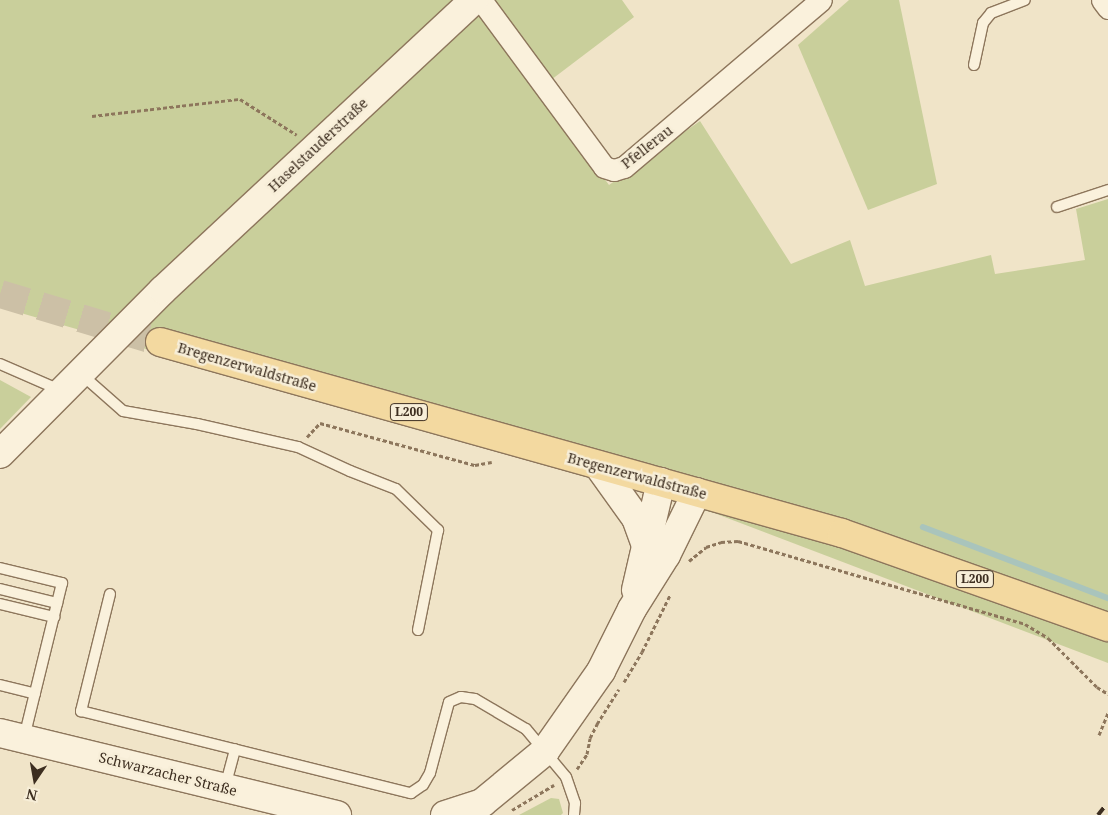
<!DOCTYPE html>
<html>
<head>
<meta charset="utf-8">
<style>
  body { margin:0 }
  #map { position:relative; width:1108px; height:815px; overflow:hidden; background:#f0e4c8; font-family:"Noto Serif",serif }
  div>[style] { position:absolute }
  .green>* { inset:0; background:#c9cf9b }
  .stream>* { height:5.5px; margin:-2.75px; padding:0 2.75px; transform-origin:2.75px; border-radius:2.75px; background:#a9c4bc }
  .primary-tunnel>* { height:28px; margin-top:-14px; transform-origin:0; background:repeating-linear-gradient(90deg,#ccc0a6 0 28px,transparent 0 42px) }
  .path>* { height:3px; margin-top:-1.5px; transform-origin:0; background:repeating-linear-gradient(90deg,#8d765c 0 4px,transparent 0 6.5px) }
  .roads { filter:drop-shadow(1px 0 #8d765c) drop-shadow(-1px 0 #8d765c) drop-shadow(0 1px #8d765c) drop-shadow(0 -1px #8d765c) }
  .service>* { height:10px; margin:-5px; padding:0 5px; transform-origin:5px; border-radius:5px; background:#faf1dc }
  .minor>* { height:21px; margin:-10.5px; padding:0 10.5px; transform-origin:10.5px; border-radius:10.5px; background:#faf1dc }
  .secondary>* { height:28px; margin:-14px; padding:0 14px; transform-origin:14px; border-radius:14px; background:#faf1dc }
  .primary>* { height:28px; margin:-14px; padding:0 14px; transform-origin:14px; border-radius:14px; background:#f3d9a0 }
  .rail>* { height:4px; margin-top:-2px; transform-origin:0; background:repeating-linear-gradient(90deg,#3d2e20 0 9px,transparent 0 18px) }
  span { translate:-50% -50%; white-space:nowrap; text-align:center; line-height:1.15; -webkit-text-stroke:5px #f7eed8; paint-order:stroke }
  .shield-label span { padding:1px 4px; background:#f7eed8; border:1px solid; border-radius:4px; -webkit-text-stroke-width:0 }
  .shield-label { font-size:12px; color:#3d2e20; font-weight:700 }
  .street-label { font-size:14px; color:#3d2e20 }
  .north { position:absolute; left:10px; top:755px; width:50px; height:50px; -webkit-text-stroke:4px #f7eed8; paint-order:stroke; rotate:192deg; font-size:14px; font-weight:700; line-height:20px; text-align:center; color:#3d2e20 }
  .north::after { content:''; display:block; margin:auto; width:18px; height:22px; background:#3d2e20; clip-path:polygon(50% 0,100% 100%,50% 72%,0 100%) }
</style>
</head>
<body>
<div id="map">
  <div class="green">
    <div style="clip-path:polygon(0 0,622px 0,634px 17px,539px 89px,609px 185px,700px 121px,791px 264px,850px 240px,865px 286px,991px 255px,995px 274px,1085px 260px,1076px 209px,1108px 199px,1108px 663px,714px 513px,0 307px)"></div>
    <div style="clip-path:polygon(849px 0,899px 0,937px 184px,868px 210px,798px 45px)"></div>
    <div style="clip-path:polygon(0 380px,31px 397px,0 429px)"></div>
    <div style="clip-path:polygon(551px 798px,559px 799px,563px 813px,561px 815px,519px 815px)"></div>
  </div>
  <div class="stream">
    <div style="left:923px;top:527px;width:198px;rotate:21deg"></div>
  </div>
  <div class="primary-tunnel">
    <div style="left:0;top:294px;width:167px;rotate:16.7deg"></div>
  </div>
  <div class="path">
    <div style="left:92px;top:116px;width:149px;rotate:-6.6deg"></div>
    <div style="left:240px;top:99px;width:67px;rotate:32.3deg"></div>
    <div style="left:307px;top:437px;width:19px;rotate:-47deg"></div>
    <div style="left:320px;top:423px;width:161px;rotate:15.2deg"></div>
    <div style="left:475px;top:465px;width:17px;rotate:-10deg"></div>
    <div style="left:689px;top:561px;width:22px;rotate:-39deg"></div>
    <div style="left:706px;top:547px;width:16px;rotate:-18deg"></div>
    <div style="left:721px;top:542px;width:17px;rotate:-3deg"></div>
    <div style="left:738px;top:541px;width:299px;rotate:16.1deg"></div>
    <div style="left:1025px;top:624px;width:27px;rotate:31deg"></div>
    <div style="left:1048px;top:638px;width:69px;rotate:45deg"></div>
    <div style="left:1097px;top:687px;width:13px;rotate:32deg"></div>
    <div style="left:624px;top:682px;width:35px;rotate:-59deg"></div>
    <div style="left:642px;top:652px;width:64px;rotate:-63.8deg"></div>
    <div style="left:1099px;top:735px;width:24px;rotate:-68deg"></div>
    <div style="left:577px;top:769px;width:18px;rotate:-56deg"></div>
    <div style="left:587px;top:754px;width:16px;rotate:-79deg"></div>
    <div style="left:590px;top:738px;width:16px;rotate:-63deg"></div>
    <div style="left:597px;top:724px;width:41px;rotate:-57.8deg"></div>
    <div style="left:512px;top:810px;width:49px;rotate:-30.8deg"></div>
  </div>
  <div class="roads">
    <div class="service">
      <div style="left:974px;top:65px;width:43px;rotate:-77.9deg"></div>
      <div style="left:983px;top:23px;width:13px;rotate:-51deg"></div>
      <div style="left:991px;top:13px;width:36px;rotate:-21deg"></div>
      <div style="left:1057px;top:207px;width:54px;rotate:-18.4deg"></div>
      <div style="left:0;top:364px;width:68px;rotate:23.5deg"></div>
      <div style="left:81px;top:374px;width:56px;rotate:41.4deg"></div>
      <div style="left:123px;top:411px;width:75px;rotate:10deg"></div>
      <div style="left:197px;top:424px;width:104px;rotate:12.8deg"></div>
      <div style="left:298px;top:447px;width:57px;rotate:24.8deg"></div>
      <div style="left:350px;top:471px;width:49px;rotate:21.4deg"></div>
      <div style="left:396px;top:489px;width:59px;rotate:44.3deg"></div>
      <div style="left:438px;top:530px;width:102px;rotate:101.3deg"></div>
      <div style="left:0;top:568px;width:64px;rotate:13.6deg"></div>
      <div style="left:62px;top:583px;width:160px;rotate:103.8deg"></div>
      <div style="left:0;top:589px;width:59px;rotate:13.8deg"></div>
      <div style="left:110px;top:594px;width:121px;rotate:103.9deg"></div>
      <div style="left:81px;top:711px;width:340px;rotate:14deg"></div>
      <div style="left:411px;top:793px;width:14px;rotate:-34deg"></div>
      <div style="left:423px;top:785px;width:14px;rotate:-60deg"></div>
      <div style="left:430px;top:773px;width:73px;rotate:-75deg"></div>
      <div style="left:449px;top:702px;width:13px;rotate:-23deg"></div>
      <div style="left:461px;top:697px;width:14px;rotate:8deg"></div>
      <div style="left:475px;top:699px;width:59px;rotate:30.5deg"></div>
      <div style="left:526px;top:729px;width:62px;rotate:50.2deg"></div>
      <div style="left:566px;top:777px;width:28px;rotate:71deg"></div>
      <div style="left:575px;top:803px;width:12px;rotate:95deg"></div>
      <div style="left:0;top:604px;width:56px;rotate:13.5deg"></div>
      <div style="left:0;top:685px;width:36px;rotate:14deg"></div>
      <div style="left:225px;top:787px;width:39px;rotate:-75deg"></div>
    </div>
    <div class="minor">
      <div style="left:481px;top:0;width:207px;rotate:53.6deg"></div>
      <div style="left:604px;top:167px;width:10px;rotate:17deg"></div>
      <div style="left:614px;top:170px;width:10px;rotate:-17deg"></div>
      <div style="left:624px;top:167px;width:258px;rotate:-40.3deg"></div>
      <div style="left:1102px;top:0;width:10px;rotate:53deg"></div>
    </div>
    <div class="secondary">
      <div style="left:0;top:454px;width:231px;rotate:-45.2deg"></div>
      <div style="left:163px;top:290px;width:425px;rotate:-43deg"></div>
      <div style="left:598px;top:465px;width:65px;rotate:54.4deg"></div>
      <div style="left:636px;top:518px;width:30px;rotate:70deg"></div>
      <div style="left:636px;top:590px;width:111px;rotate:-77deg"></div>
      <div style="left:0;top:733px;width:347px;rotate:13.7deg"></div>
      <div style="left:445px;top:815px;width:39px;rotate:-18deg"></div>
      <div style="left:482px;top:803px;width:82px;rotate:-39.5deg"></div>
      <div style="left:545px;top:751px;width:98px;rotate:-55deg"></div>
      <div style="left:601px;top:671px;width:69px;rotate:-63.4deg"></div>
      <div style="left:632px;top:609px;width:64px;rotate:-57.8deg"></div>
      <div style="left:666px;top:555px;width:70px;rotate:-63.8deg"></div>
    </div>
    <div class="primary">
      <div style="left:160px;top:342px;width:708px;rotate:15.65deg"></div>
      <div style="left:842px;top:533px;width:282px;rotate:19.5deg"></div>
    </div>
  </div>
  <div class="rail">
    <div style="left:1098px;top:815px;width:16px;rotate:-52deg"></div>
  </div>
  <div class="shield-label">
    <span style="left:409px;top:412px">L200</span>
    <span style="left:975px;top:579px">L200</span>
  </div>
  <div class="street-label">
    <span style="left:318px;top:145px;rotate:-43deg">Haselstauderstraße</span>
    <span style="left:647px;top:147px;rotate:-38deg">Pfellerau</span>
    <span style="left:247px;top:367px;rotate:16deg">Bregenzerwaldstraße</span>
    <span style="left:637px;top:476px;rotate:15deg">Bregenzerwaldstraße</span>
    <span style="left:168px;top:774px;rotate:14deg">Schwarzacher Straße</span>
  </div>
  <div class="north">N</div>
</div>
</body>
</html>
